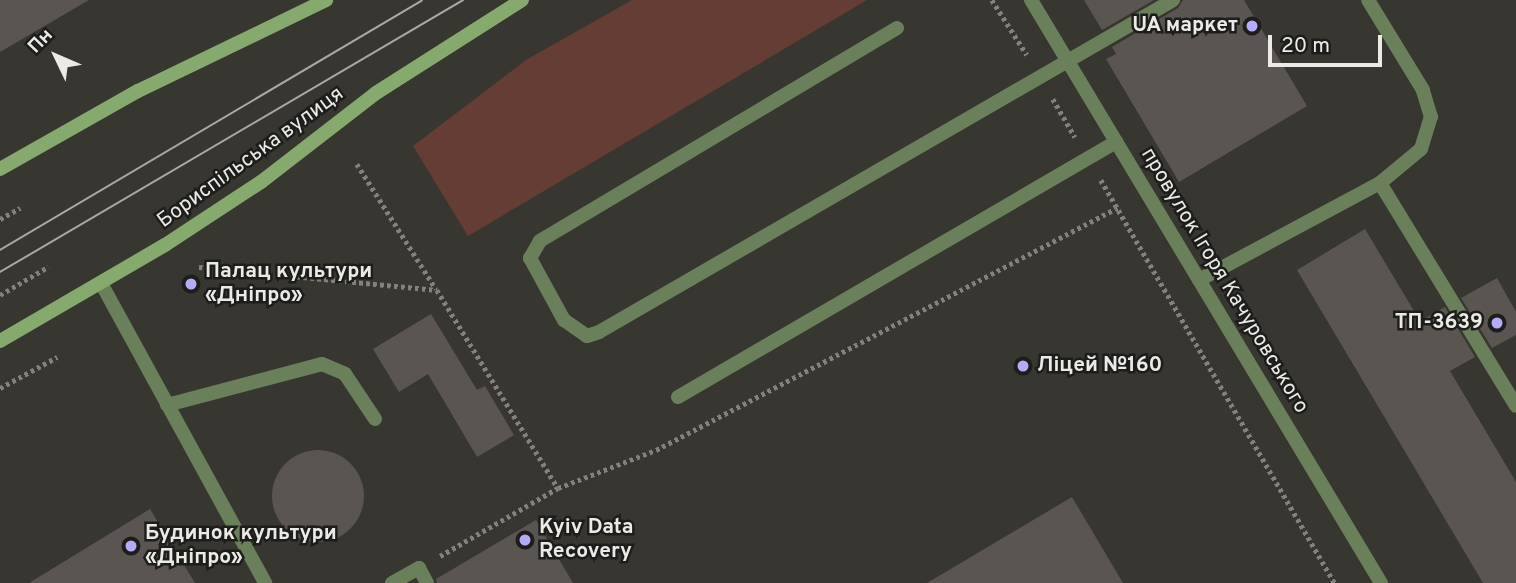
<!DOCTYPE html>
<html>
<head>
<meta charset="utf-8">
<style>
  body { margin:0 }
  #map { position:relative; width:1516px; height:583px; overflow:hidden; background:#373630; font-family:Overpass,sans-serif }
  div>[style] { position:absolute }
  .green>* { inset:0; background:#653d35 }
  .building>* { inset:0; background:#5a5550 }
  .round { border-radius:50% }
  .path>* { height:4.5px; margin-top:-2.25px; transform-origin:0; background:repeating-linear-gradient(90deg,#82817d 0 3.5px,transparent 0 7px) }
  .lane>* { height:14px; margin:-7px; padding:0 7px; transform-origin:7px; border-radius:7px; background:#6a805b }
  .street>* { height:14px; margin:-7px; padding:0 7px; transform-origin:7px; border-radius:7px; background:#6a805b }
  .secondary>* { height:14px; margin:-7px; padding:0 7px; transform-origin:7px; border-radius:7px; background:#86aa6e }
  .tram>* { height:2px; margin:-1px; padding:0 1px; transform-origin:1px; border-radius:1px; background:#a9a8a4 }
  .dots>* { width:19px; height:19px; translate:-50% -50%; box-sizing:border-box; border:4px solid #1d1d1b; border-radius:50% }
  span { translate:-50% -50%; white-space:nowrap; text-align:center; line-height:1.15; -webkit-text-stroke:5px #1d1d1b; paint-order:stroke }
  .poi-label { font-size:21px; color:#ebeae7; font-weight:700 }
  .right { translate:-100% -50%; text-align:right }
  .left { translate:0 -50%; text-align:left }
  .street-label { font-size:21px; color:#ebeae7 }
  .north { position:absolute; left:21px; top:21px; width:70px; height:70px; -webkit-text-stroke:5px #1d1d1b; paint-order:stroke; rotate:314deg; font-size:19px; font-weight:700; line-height:28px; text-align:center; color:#ebeae7 }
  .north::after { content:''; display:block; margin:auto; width:24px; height:32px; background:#ebeae7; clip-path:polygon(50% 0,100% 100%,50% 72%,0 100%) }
  .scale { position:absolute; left:1268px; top:35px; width:114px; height:32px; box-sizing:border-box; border:4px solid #ebeae7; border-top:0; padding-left:9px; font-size:21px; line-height:24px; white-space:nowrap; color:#ebeae7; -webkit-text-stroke:5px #1d1d1b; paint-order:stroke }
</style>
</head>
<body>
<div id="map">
  <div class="green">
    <div style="clip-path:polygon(632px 0,867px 0,468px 236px,413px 146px,526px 60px)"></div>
  </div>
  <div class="building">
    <div style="clip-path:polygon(0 0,89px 0,0 52px)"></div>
    <div style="clip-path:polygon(1084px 0,1154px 0,1102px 30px)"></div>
    <div style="clip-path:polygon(1183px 0,1244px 0,1307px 106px,1179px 182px,1106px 59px,1116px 54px,1112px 47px,1178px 8px)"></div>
    <div style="clip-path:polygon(1365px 229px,1420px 321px,1445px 307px,1475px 357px,1450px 371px,1516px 482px,1516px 583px,1483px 583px,1297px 270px)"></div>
    <div style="clip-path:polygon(1497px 278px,1516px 312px,1516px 335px,1492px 348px,1461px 298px)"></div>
    <div style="clip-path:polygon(431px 314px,477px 390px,485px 386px,514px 435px,477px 457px,428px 374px,399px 392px,373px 349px)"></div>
    <div class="round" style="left:272px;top:450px;width:92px;height:92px"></div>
    <div style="clip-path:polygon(1072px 497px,1123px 583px,927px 583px)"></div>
    <div style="clip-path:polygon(150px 509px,195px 583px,29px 583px)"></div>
    <div style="clip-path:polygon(536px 520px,573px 583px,437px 583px,436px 579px)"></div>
  </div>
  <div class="path">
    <div style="left:992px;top:0;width:65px;rotate:57.5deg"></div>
    <div style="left:1053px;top:99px;width:44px;rotate:59.9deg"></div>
    <div style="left:357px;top:164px;width:148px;rotate:57.7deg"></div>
    <div style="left:1101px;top:180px;width:466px;rotate:59.9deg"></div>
    <div style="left:0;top:219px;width:23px;rotate:-29deg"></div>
    <div style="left:199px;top:267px;width:239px;rotate:5.5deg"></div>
    <div style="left:437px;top:290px;width:232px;rotate:58.6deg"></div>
    <div style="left:0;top:295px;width:56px;rotate:-30.3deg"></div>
    <div style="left:0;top:388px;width:65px;rotate:-28.5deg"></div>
    <div style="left:440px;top:556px;width:136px;rotate:-30deg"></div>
    <div style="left:558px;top:488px;width:105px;rotate:-21.2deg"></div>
    <div style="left:656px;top:450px;width:521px;rotate:-27.7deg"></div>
  </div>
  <div class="lane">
    <div style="left:897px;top:28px;width:416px;rotate:149.2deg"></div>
    <div style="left:540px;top:241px;width:20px;rotate:120deg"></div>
    <div style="left:530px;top:258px;width:71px;rotate:61.3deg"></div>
    <div style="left:564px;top:320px;width:28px;rotate:35deg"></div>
    <div style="left:587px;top:336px;width:13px;rotate:-18deg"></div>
    <div style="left:599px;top:332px;width:663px;rotate:-30.04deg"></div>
    <div style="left:1380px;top:183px;width:261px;rotate:58.6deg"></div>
    <div style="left:1199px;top:280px;width:205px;rotate:-28.2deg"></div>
    <div style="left:1380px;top:183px;width:53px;rotate:-39.7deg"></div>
    <div style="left:1421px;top:149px;width:34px;rotate:-73deg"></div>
    <div style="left:1431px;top:117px;width:28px;rotate:-107deg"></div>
    <div style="left:1423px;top:90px;width:105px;rotate:-121.4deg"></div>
    <div style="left:101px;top:283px;width:342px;rotate:61.3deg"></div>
    <div style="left:678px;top:397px;width:507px;rotate:-30.21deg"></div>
    <div style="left:167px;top:405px;width:160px;rotate:-14.8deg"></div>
    <div style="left:322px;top:364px;width:25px;rotate:23deg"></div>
    <div style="left:345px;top:374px;width:54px;rotate:56.3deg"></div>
    <div style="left:392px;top:583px;width:31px;rotate:-29deg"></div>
    <div style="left:419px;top:568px;width:17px;rotate:62deg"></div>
  </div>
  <div class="street">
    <div style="left:1031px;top:0;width:680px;rotate:59.02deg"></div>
  </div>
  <div class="secondary">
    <div style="left:0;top:169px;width:159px;rotate:-29.5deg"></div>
    <div style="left:138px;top:91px;width:209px;rotate:-25.8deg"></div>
    <div style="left:0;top:341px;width:191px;rotate:-30.2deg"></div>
    <div style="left:165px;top:245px;width:115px;rotate:-33.3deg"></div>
    <div style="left:261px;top:182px;width:145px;rotate:-37.7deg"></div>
    <div style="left:376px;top:93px;width:173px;rotate:-32.5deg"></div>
  </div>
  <div class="tram">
    <div style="left:0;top:250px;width:490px;rotate:-30.6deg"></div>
    <div style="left:0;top:272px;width:537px;rotate:-30.43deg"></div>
  </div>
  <div class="dots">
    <div style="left:1252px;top:26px;background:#b4acf9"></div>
    <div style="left:191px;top:284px;background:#b4acf9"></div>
    <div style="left:1497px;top:323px;background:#b4acf9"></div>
    <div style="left:1023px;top:366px;background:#b4acf9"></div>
    <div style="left:525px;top:540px;background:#b4acf9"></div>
    <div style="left:131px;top:546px;background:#b4acf9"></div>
  </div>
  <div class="poi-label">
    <span class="right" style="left:1238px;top:26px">UA маркет</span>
    <span class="left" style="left:205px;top:284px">Палац культури<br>«Дніпро»</span>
    <span class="right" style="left:1483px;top:323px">ТП-3639</span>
    <span class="left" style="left:1037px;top:366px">Ліцей №160</span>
    <span class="left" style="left:539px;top:540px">Kyiv Data<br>Recovery</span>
    <span class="left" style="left:145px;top:546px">Будинок культури<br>«Дніпро»</span>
  </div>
  <div class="street-label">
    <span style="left:251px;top:158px;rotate:-36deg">Бориспільська вулиця</span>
    <span style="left:1224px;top:281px;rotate:59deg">провулок Ігоря Качуровського</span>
  </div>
  <div class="north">Пн</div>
  <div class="scale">20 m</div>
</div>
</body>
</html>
